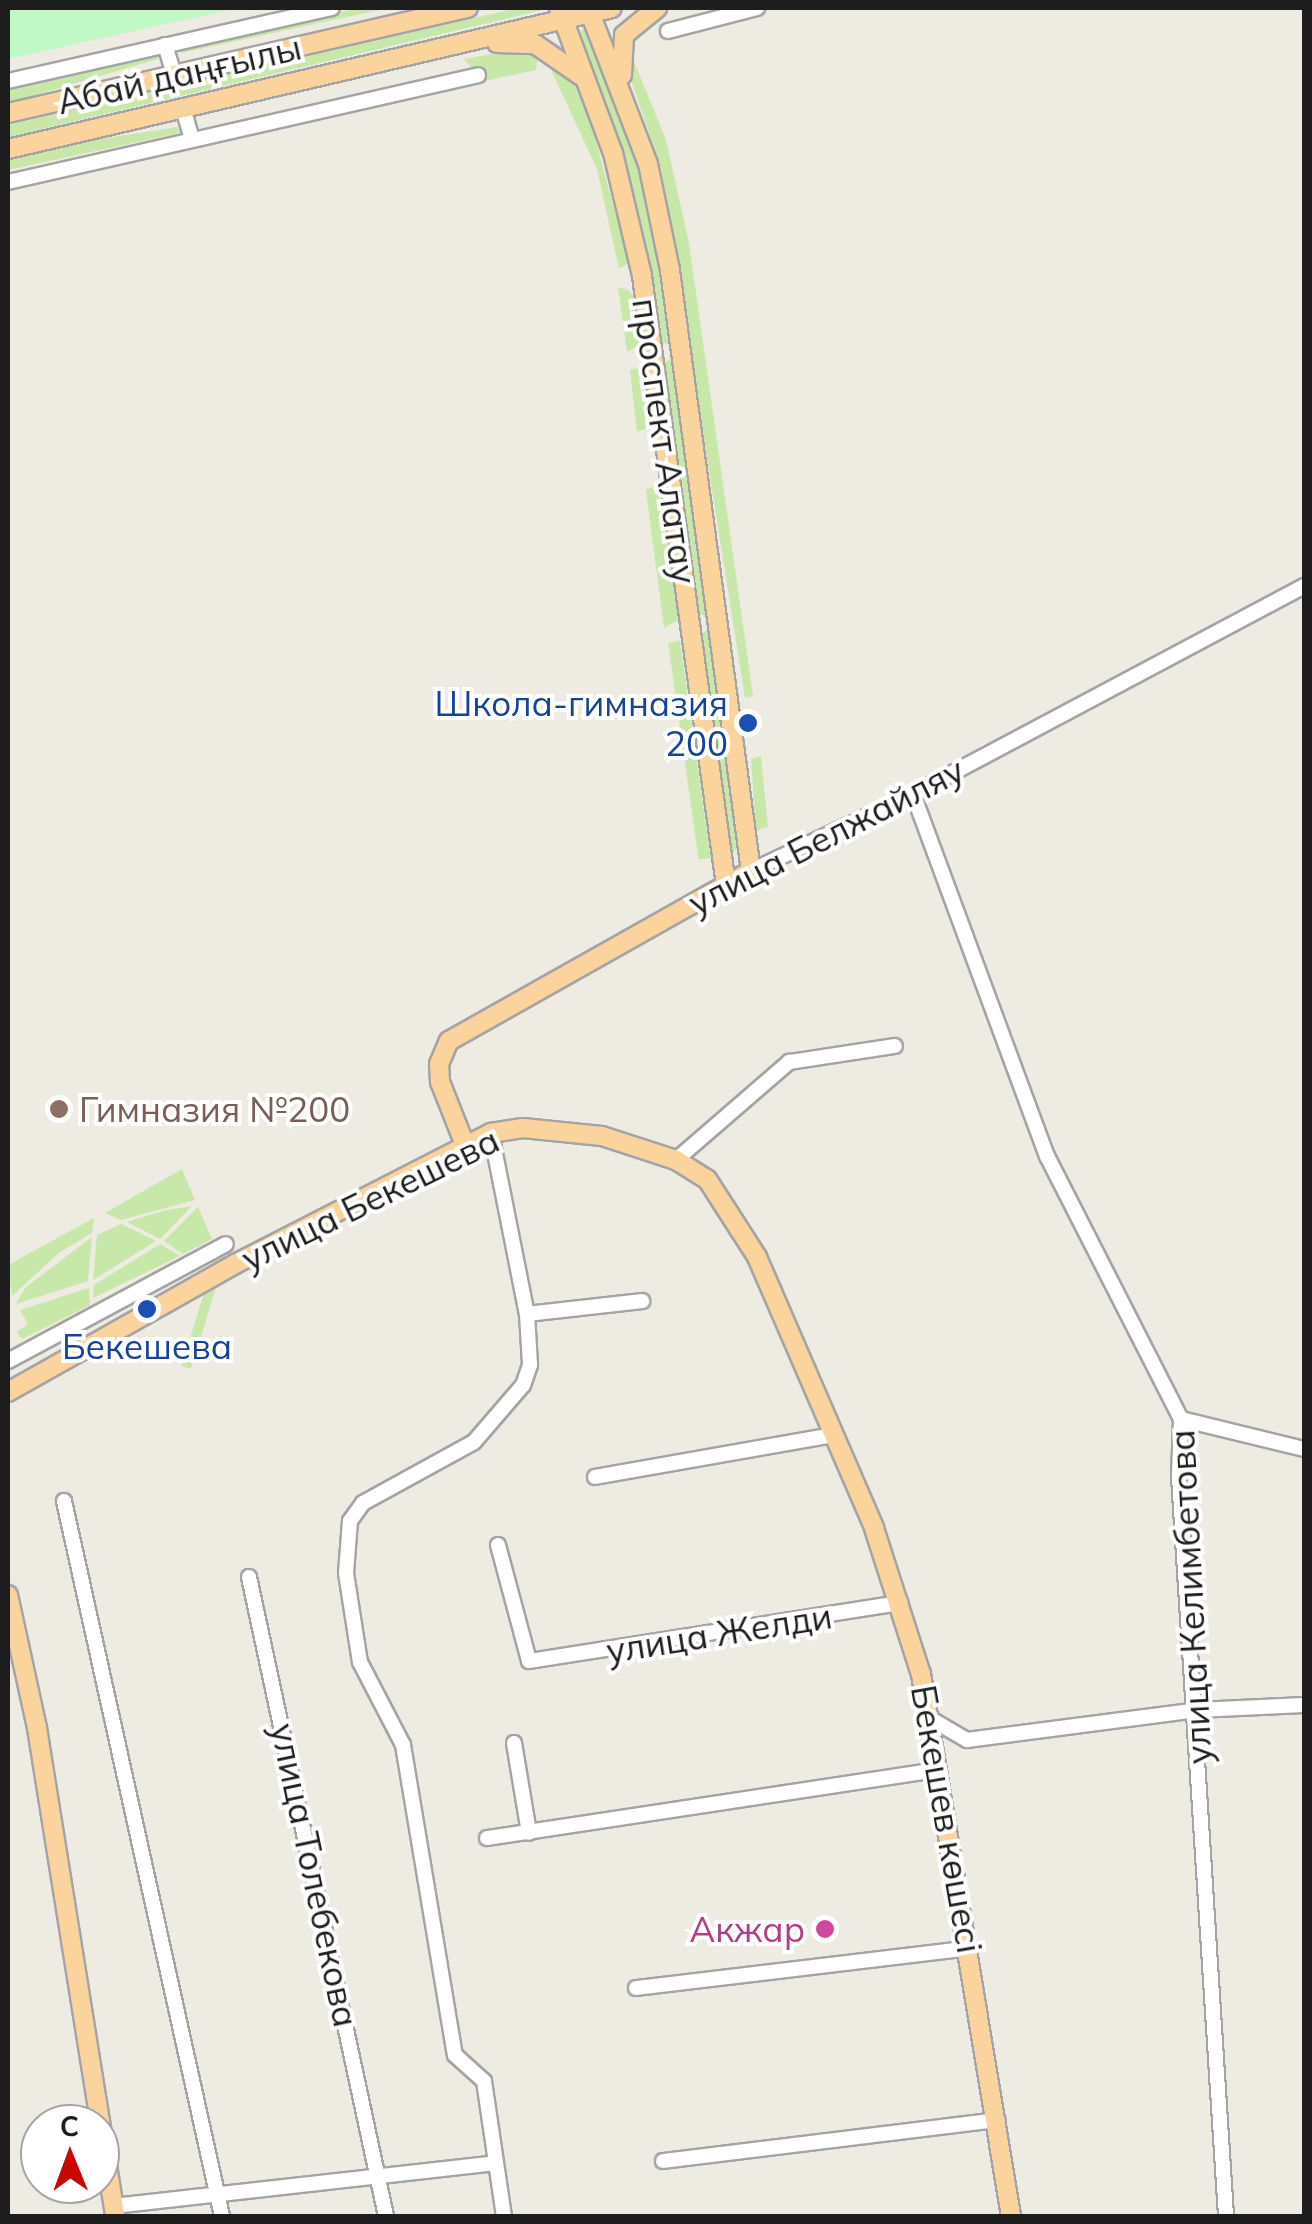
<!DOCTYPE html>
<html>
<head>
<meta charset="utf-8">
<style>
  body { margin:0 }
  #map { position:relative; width:1312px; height:2224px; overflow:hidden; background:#eeebe3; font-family:Mulish,sans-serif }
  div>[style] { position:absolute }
  .grass>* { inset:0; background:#c7e8a9; transform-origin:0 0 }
  .park>* { inset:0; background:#c0f8c6 }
  .roads { filter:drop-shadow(2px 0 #a4a4a4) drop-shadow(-2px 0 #a4a4a4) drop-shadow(0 2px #a4a4a4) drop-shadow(0 -2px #a4a4a4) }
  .minor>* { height:14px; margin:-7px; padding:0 7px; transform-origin:7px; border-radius:7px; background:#fff }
  .major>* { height:18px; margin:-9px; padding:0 9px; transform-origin:9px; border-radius:9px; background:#fad49c }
  .dots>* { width:28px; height:28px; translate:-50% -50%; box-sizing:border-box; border:5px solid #fff; border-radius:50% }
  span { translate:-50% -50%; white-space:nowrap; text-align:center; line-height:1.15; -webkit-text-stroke:8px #fff; paint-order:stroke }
  .street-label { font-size:35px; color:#1d1d1d }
  .transit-label { font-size:35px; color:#164399 }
  .right { translate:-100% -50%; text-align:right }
  .education-label { font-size:35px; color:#785e54 }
  .left { translate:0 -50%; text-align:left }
  .hotel-label { font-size:35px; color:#b23c85 }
  .frame { position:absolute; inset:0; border:10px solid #1d1d1d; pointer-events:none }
  .north { position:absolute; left:20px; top:2104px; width:100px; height:100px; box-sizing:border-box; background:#fff; border:2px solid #a5a5a5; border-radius:50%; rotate:359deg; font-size:28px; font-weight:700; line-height:40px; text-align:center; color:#1d1d1d }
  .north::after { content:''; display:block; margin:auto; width:35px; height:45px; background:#c70803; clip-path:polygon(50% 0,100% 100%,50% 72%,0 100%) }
</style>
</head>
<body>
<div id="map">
  <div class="grass">
    <div style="clip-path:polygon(359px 8px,388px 8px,181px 53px,179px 47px)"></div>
    <div style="clip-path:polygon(518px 8px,551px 8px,8px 137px,8px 125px)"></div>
    <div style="clip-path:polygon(586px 27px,631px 136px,649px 202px,669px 345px,659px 341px,618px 141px,577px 34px)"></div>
    <div style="clip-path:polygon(520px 49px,538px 54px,536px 70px,193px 144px,480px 78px,464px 59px)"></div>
    <div style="clip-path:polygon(629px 49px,666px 140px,689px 243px,753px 696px,745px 698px,661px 168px,630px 77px)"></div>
    <div style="clip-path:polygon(156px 53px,158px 59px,8px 103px,8px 85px)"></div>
    <div style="clip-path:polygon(554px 63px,570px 75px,586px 105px,626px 252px,627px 264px,619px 269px,597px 169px,552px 72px)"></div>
    <div style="clip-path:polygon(178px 127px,179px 133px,8px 170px,8px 153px)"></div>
    <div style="clip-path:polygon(618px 287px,630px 291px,638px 307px,641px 344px,627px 352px)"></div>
    <div style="clip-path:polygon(672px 358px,710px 612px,707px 616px,697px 614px,661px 365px)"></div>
    <div style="clip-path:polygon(637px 368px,644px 373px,651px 426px,637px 432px,630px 370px)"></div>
    <div style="clip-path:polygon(652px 487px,669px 509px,678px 607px,678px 620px,664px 628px,646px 490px)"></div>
    <div style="clip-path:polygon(709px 629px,740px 848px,727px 855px,699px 635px)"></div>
    <div style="left:680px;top:641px;width:219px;height:12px;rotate:82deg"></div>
    <div style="clip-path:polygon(761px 756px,768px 827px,756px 831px,751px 759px)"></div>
    <div style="clip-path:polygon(182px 1169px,195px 1200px,121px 1220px,105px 1213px)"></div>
    <div style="clip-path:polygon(192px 1206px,160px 1239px,127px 1222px,162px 1211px)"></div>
    <div style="clip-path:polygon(198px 1207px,212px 1239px,183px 1254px,164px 1241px)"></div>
    <div style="clip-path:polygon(94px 1218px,92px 1233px,60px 1252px,12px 1296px,8px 1265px)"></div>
    <div style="clip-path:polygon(121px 1224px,156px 1241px,93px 1280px,97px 1235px)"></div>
    <div style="clip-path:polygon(92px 1237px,88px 1281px,16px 1304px,26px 1287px)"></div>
    <div style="clip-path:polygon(160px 1244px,180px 1256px,93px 1298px,94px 1285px)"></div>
    <div style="left:214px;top:1260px;width:10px;height:111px;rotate:17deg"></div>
    <div style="clip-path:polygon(89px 1288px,90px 1305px,22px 1339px,17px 1332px,28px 1324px,20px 1310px)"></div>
  </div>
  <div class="park">
    <div style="clip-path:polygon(8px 8px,239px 8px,8px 59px)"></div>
  </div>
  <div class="roads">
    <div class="minor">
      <div style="left:668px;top:31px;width:92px;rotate:-14.5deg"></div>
      <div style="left:165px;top:45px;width:31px;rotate:73deg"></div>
      <div style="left:8px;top:81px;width:332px;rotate:-12.7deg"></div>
      <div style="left:183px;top:108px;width:33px;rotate:74deg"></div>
      <div style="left:8px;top:182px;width:482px;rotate:-12.8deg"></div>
      <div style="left:913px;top:794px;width:386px;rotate:69.7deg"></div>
      <div style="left:1047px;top:1156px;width:295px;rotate:63deg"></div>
      <div style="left:1181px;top:1419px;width:58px;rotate:92deg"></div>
      <div style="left:1179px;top:1477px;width:740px;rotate:86.36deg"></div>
      <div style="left:751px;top:871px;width:179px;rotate:-25.4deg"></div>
      <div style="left:913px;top:794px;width:443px;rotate:-28deg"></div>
      <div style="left:491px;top:1133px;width:185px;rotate:78.8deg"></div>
      <div style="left:527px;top:1314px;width:51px;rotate:86.6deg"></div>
      <div style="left:530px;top:1365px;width:21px;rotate:109deg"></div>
      <div style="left:523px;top:1385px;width:75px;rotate:130.7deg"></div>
      <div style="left:474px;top:1442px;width:127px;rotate:151.2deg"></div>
      <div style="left:363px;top:1503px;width:22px;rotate:126deg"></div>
      <div style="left:350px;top:1521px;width:52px;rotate:94.4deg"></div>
      <div style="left:346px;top:1573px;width:90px;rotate:81.1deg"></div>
      <div style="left:360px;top:1662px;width:93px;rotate:62.6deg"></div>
      <div style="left:403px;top:1745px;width:314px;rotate:80.5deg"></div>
      <div style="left:455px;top:2055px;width:39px;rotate:42deg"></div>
      <div style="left:484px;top:2081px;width:136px;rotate:81.6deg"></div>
      <div style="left:676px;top:1160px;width:150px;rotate:-40.9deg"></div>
      <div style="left:789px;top:1062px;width:107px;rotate:-8.6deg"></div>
      <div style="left:527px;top:1314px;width:116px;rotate:-6.4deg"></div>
      <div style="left:8px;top:1361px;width:247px;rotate:-28.2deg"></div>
      <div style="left:1181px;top:1419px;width:127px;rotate:13.7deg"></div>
      <div style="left:595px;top:1477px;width:242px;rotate:-10deg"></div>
      <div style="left:64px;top:1501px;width:732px;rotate:77.54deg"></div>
      <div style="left:498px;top:1545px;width:120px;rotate:75deg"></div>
      <div style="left:529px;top:1661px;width:376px;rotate:-8.9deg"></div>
      <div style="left:249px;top:1577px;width:654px;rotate:77.9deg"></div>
      <div style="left:931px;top:1719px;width:42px;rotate:30.3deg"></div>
      <div style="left:967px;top:1740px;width:232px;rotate:-7.4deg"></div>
      <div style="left:1197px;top:1710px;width:107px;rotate:-2.7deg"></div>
      <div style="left:514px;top:1743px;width:91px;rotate:80.5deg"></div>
      <div style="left:487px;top:1838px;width:457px;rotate:-8.6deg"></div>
      <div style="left:636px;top:1988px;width:336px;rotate:-6.8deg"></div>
      <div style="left:663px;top:2161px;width:337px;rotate:-7deg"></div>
      <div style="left:114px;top:2206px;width:384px;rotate:-6.4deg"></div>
    </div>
    <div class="major">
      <div style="left:559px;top:8px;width:155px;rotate:69.6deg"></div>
      <div style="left:613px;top:153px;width:126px;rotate:76.7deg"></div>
      <div style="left:642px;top:276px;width:615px;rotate:82.15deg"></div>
      <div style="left:497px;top:43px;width:38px;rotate:2deg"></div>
      <div style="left:535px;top:44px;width:55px;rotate:34.6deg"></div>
      <div style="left:622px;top:75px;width:40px;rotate:-87.1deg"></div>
      <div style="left:624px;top:35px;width:43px;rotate:-39.3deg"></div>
      <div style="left:8px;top:113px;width:472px;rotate:-12.9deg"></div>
      <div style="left:8px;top:149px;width:620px;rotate:-13.14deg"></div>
      <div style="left:465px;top:1145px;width:68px;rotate:-111.6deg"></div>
      <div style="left:440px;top:1082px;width:18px;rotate:-93deg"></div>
      <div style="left:439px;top:1064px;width:25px;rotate:-67deg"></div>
      <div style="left:449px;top:1041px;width:347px;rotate:-29.4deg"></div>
      <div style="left:751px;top:871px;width:606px;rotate:-97.68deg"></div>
      <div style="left:670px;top:270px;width:108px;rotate:-101.7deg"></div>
      <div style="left:648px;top:164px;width:167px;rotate:-111deg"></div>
      <div style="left:8px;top:1392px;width:261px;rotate:-29.4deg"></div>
      <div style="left:235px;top:1264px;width:288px;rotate:-27.1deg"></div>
      <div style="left:491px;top:1133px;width:32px;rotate:-9deg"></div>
      <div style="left:523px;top:1128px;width:79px;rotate:5.8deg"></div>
      <div style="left:602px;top:1136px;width:78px;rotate:18deg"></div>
      <div style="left:676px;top:1160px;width:36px;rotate:32deg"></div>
      <div style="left:707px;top:1179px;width:93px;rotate:57.3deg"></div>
      <div style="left:757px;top:1257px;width:295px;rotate:66.6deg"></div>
      <div style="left:874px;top:1528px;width:153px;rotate:72.2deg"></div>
      <div style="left:921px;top:1674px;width:549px;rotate:80.57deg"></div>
      <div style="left:8px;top:1595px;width:136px;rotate:77.7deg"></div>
      <div style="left:37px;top:1728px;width:494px;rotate:80.9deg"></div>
    </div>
  </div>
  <div class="dots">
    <div style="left:748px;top:723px;background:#1a4fb4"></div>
    <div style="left:59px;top:1109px;background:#8d6e63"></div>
    <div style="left:147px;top:1309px;background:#1a4fb4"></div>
    <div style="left:825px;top:1929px;background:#d1479c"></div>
  </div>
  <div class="street-label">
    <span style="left:179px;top:74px;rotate:-13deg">Абай даңғылы</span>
    <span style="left:665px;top:441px;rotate:82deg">проспект Алатау</span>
    <span style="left:826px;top:836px;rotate:-27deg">улица Белжайляу</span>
    <span style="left:370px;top:1199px;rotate:-26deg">улица Бекешева</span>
    <span style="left:1190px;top:1597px;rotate:-93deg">улица Келимбетова</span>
    <span style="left:719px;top:1633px;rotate:-9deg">улица Желди</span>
    <span style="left:947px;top:1819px;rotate:80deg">Бекешев көшесі</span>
    <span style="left:315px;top:1875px;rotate:78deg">улица Толебекова</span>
  </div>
  <div class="transit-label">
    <span class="right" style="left:728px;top:723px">Школа-гимназия<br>200</span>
    <span style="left:147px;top:1346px">Бекешева</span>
  </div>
  <div class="education-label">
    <span class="left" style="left:79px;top:1109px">Гимназия №200</span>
  </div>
  <div class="hotel-label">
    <span class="right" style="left:805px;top:1929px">Акжар</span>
  </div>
  <div class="frame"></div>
  <div class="north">С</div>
</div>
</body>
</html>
